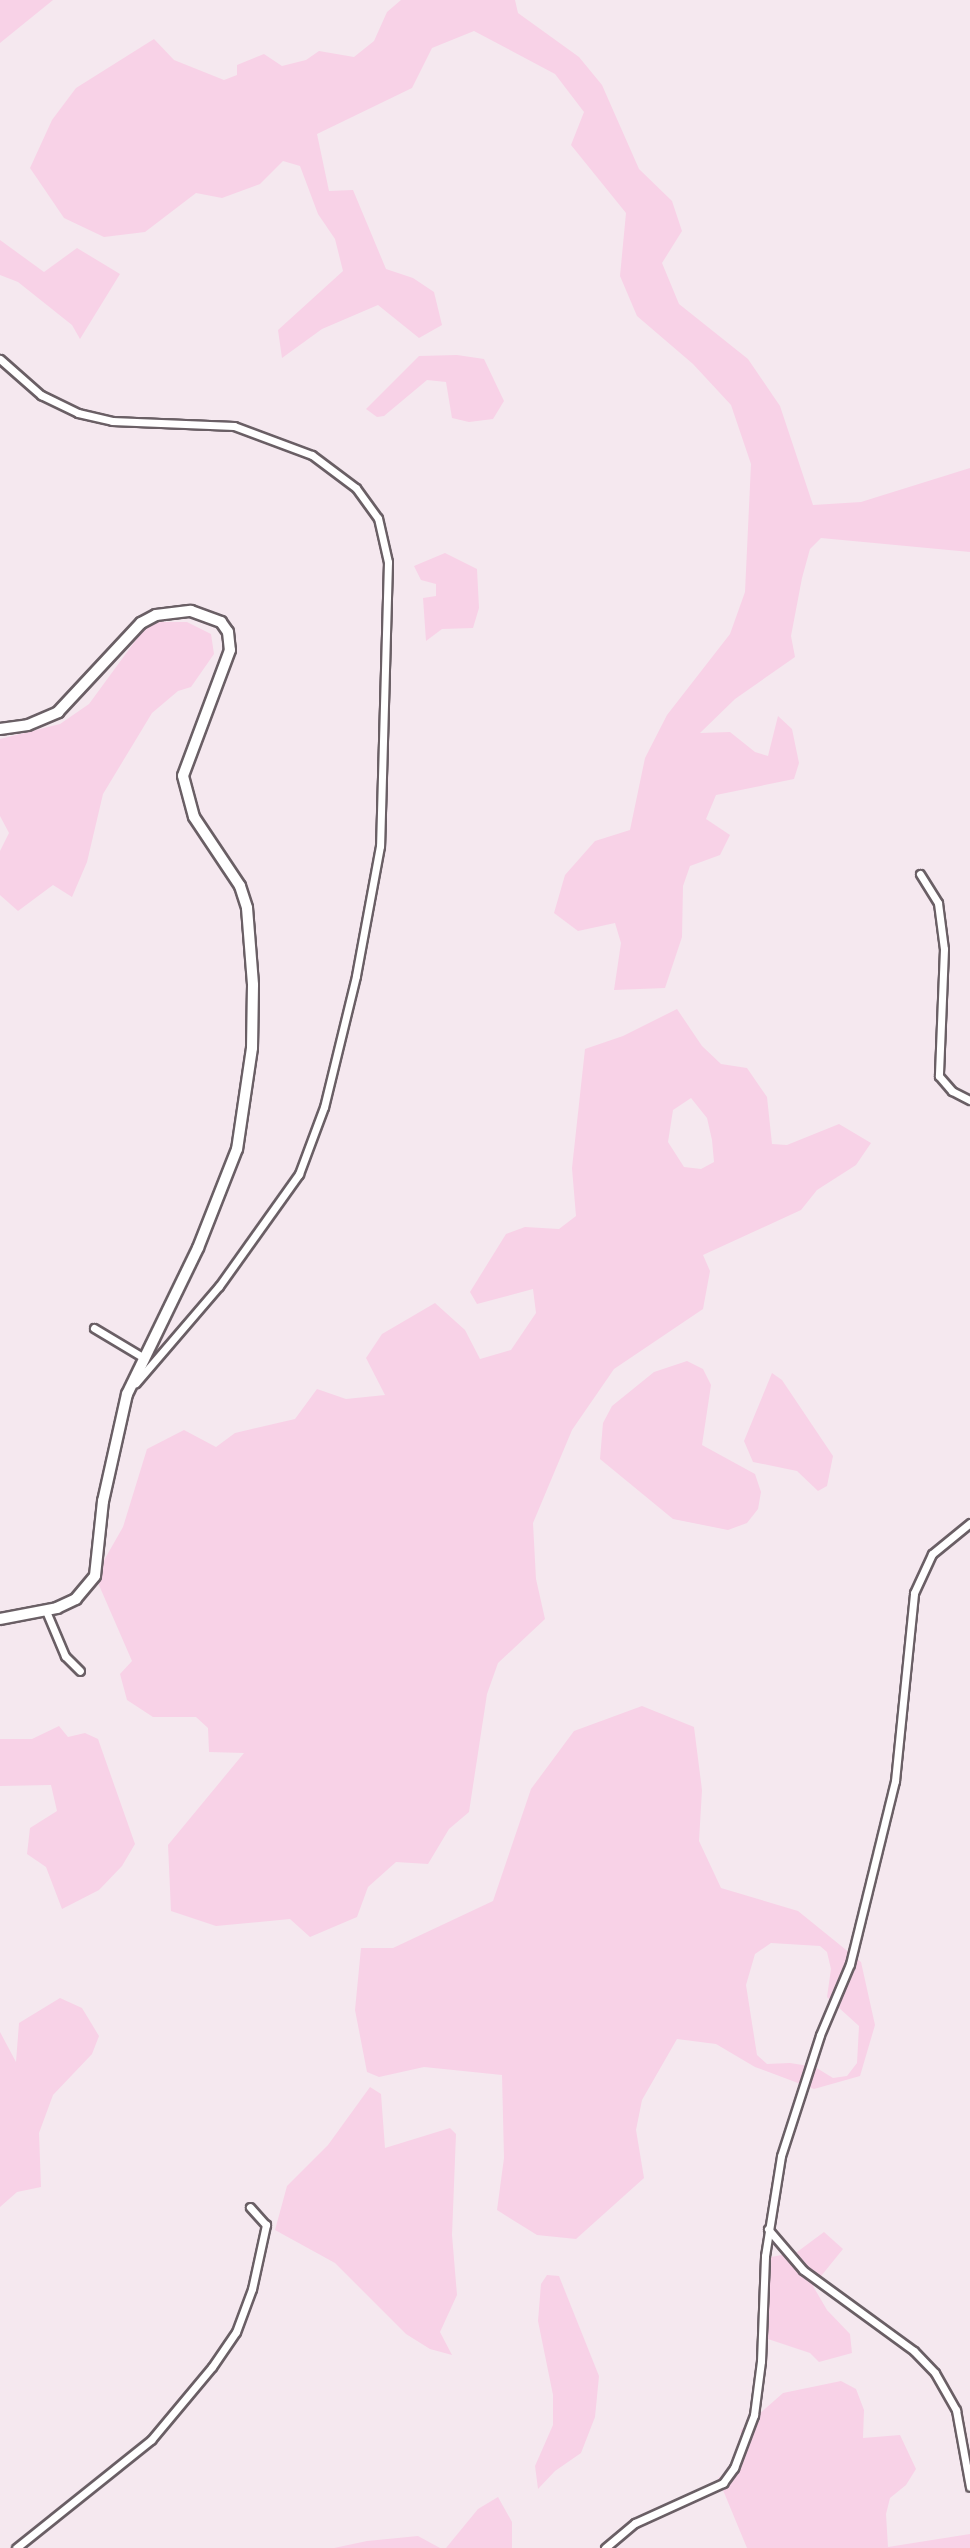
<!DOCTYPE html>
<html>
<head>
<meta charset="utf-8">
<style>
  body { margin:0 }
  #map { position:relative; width:970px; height:2548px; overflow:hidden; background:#f5e8ef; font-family:Raleway,sans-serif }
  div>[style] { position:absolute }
  .green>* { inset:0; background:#f8d2e7 }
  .roads { filter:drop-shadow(2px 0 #6a5f65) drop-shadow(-2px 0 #6a5f65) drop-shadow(0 2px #6a5f65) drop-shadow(0 -2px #6a5f65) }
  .minor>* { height:7px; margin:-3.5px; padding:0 3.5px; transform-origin:3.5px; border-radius:3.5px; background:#fff }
  .secondary>* { height:10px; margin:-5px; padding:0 5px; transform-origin:5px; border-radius:5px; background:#fff }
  span { translate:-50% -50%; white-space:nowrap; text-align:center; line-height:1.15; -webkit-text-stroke:6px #fff; paint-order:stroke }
</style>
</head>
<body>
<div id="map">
  <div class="green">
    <div style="clip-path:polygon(0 0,53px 0,0 43px)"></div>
    <div style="clip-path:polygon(401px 0,515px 0,518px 13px,579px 57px,602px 85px,639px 169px,672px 201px,682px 231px,662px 263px,679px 304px,748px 359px,780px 406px,813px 505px,861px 502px,970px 468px,970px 552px,821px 538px,810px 549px,802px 578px,791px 636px,795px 657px,735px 699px,700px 733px,730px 732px,755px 752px,768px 756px,778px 716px,792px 729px,799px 763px,794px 779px,716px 795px,706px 819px,730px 835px,720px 855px,690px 866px,683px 886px,682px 937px,665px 988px,614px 990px,621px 943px,615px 923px,578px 931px,554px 913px,565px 875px,595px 841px,630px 830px,645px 758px,667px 715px,730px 634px,745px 592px,751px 464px,731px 405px,693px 364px,637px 316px,620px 276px,626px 213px,571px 145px,584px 112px,555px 74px,474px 31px,432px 48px,412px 88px,317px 134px,329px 191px,353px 190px,386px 269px,413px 278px,434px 292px,442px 325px,419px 338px,378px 305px,322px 329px,282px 358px,278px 330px,343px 271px,335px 239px,318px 214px,300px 166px,283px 161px,260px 184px,222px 198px,196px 193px,145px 232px,104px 237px,64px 218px,30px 168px,52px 120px,76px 88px,154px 39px,174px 60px,224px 80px,237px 75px,237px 65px,264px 54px,282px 66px,306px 60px,319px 51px,354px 57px,374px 41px,387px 12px)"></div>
    <div style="clip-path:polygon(0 240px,44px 272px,77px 248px,120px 274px,80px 339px,72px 325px,18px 282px,0 275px)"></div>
    <div style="clip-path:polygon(457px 355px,484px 359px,504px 401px,493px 419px,469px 422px,452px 418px,446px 382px,427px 380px,384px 416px,377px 417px,366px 409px,419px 356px)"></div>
    <div style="clip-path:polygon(445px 553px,477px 569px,479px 608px,473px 628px,442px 629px,426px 641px,423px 598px,436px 596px,436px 584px,421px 580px,414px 566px)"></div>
    <div style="clip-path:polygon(149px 622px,187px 622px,211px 634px,214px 654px,191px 687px,178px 691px,152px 713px,103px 794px,87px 862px,72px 897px,53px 885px,18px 911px,0 895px,0 851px,9px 833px,0 816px,0 739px,60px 724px,89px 704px)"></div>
    <div style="clip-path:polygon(evenodd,677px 1009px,702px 1046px,721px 1064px,747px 1068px,767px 1097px,772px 1144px,787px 1145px,839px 1124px,871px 1143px,856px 1165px,817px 1190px,801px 1210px,703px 1255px,710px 1271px,703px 1309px,614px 1369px,572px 1430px,533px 1523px,536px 1579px,545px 1619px,498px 1663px,487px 1694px,469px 1812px,449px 1829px,428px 1864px,396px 1862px,368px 1887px,357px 1917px,310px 1937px,290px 1919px,216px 1926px,171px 1911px,168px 1845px,244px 1753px,209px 1752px,208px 1728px,196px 1717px,153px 1717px,127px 1700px,120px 1674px,132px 1661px,95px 1576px,123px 1527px,147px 1449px,184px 1430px,216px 1447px,235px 1433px,295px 1419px,317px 1389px,346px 1399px,385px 1395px,366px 1358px,382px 1334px,435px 1303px,465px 1330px,480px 1359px,511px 1350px,536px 1313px,533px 1289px,477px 1304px,470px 1292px,506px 1234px,525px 1227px,559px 1229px,576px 1216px,572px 1168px,585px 1049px,623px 1036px,677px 1009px,691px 1098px,707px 1118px,712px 1140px,714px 1162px,701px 1169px,684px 1167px,668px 1142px,673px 1110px,691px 1098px)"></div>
    <div style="clip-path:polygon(687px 1361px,703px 1369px,711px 1385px,702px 1445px,755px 1474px,761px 1492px,758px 1509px,747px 1523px,728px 1530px,673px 1519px,600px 1459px,603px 1423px,612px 1406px,654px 1372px)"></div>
    <div style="clip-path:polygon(772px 1373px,782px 1380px,833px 1456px,827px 1486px,818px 1491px,797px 1471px,753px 1462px,744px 1441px)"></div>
    <div style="clip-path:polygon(evenodd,642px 1706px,694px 1727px,702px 1790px,699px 1841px,721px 1888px,798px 1911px,861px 1962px,875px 2025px,860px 2076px,814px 2089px,755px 2067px,716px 2044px,677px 2039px,642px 2100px,636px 2130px,644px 2178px,576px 2239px,537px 2235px,497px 2210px,504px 2158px,502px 2075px,424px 2067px,379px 2077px,367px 2072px,355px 2010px,361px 1948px,393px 1948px,493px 1901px,531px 1789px,574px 1731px,642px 1706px,771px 1943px,820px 1946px,827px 1952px,831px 1969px,827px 1997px,859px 2026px,857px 2063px,847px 2076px,833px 2078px,815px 2067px,790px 2063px,767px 2064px,757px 2055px,746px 1985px,755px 1954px,771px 1943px)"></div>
    <div style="clip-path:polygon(59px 1726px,68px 1737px,85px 1733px,98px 1739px,135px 1844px,122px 1866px,99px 1890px,62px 1909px,46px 1867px,27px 1854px,30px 1828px,57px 1811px,51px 1785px,0 1786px,0 1739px,32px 1739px)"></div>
    <div style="clip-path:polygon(60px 1998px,82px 2008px,99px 2036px,92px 2054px,53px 2095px,39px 2133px,41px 2187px,17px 2192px,0 2207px,0 2032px,16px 2062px,19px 2023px)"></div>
    <div style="clip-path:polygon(370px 2087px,381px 2094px,385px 2148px,450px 2128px,456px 2134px,452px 2235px,457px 2295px,440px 2332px,452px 2355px,430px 2349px,406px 2334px,335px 2263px,275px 2230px,287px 2186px,328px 2145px)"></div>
    <div style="clip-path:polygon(824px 2232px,843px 2249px,813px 2286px,827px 2310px,850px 2334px,852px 2353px,819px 2362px,810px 2353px,765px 2338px,766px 2275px,771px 2257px,797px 2252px)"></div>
    <div style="clip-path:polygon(547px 2275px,559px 2276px,599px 2376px,595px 2417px,581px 2453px,555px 2471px,538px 2489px,535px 2466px,553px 2425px,553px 2395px,538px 2321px,541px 2284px)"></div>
    <div style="clip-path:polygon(841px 2381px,856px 2389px,864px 2410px,863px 2438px,900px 2435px,916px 2469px,906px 2485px,890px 2498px,886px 2514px,888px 2547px,970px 2534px,970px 2548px,747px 2548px,718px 2478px,739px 2468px,741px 2430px,783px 2393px)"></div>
    <div style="clip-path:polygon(498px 2497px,512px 2522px,512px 2548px,446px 2548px,478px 2509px)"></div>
    <div style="clip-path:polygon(418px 2536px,440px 2548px,334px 2548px,367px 2541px)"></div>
  </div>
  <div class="roads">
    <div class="minor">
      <div style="left:0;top:359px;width:55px;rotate:41.3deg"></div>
      <div style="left:41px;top:395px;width:41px;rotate:25.9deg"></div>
      <div style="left:78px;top:413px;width:35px;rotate:13deg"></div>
      <div style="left:112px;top:421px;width:122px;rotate:2.3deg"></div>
      <div style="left:234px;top:426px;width:83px;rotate:20.4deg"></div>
      <div style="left:312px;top:455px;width:55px;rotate:36.9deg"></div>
      <div style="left:356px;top:488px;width:37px;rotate:54deg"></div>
      <div style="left:378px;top:518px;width:45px;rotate:77.2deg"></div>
      <div style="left:388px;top:562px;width:284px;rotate:91.6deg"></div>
      <div style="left:380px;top:846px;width:132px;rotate:100.5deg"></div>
      <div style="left:356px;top:976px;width:135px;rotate:103.7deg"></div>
      <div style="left:324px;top:1107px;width:72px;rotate:110.5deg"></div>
      <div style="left:299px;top:1174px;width:138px;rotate:125.5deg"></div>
      <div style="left:219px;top:1286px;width:128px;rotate:130.6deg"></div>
      <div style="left:920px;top:874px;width:34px;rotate:58deg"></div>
      <div style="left:938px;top:903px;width:46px;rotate:82.6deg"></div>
      <div style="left:944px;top:949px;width:127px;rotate:92.3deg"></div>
      <div style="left:939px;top:1076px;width:20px;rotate:49deg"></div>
      <div style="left:952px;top:1091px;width:20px;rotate:27deg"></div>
      <div style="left:94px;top:1328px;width:58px;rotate:31deg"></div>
      <div style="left:46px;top:1611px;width:49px;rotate:67.1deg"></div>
      <div style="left:65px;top:1656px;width:21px;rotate:45deg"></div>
      <div style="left:768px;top:2229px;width:54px;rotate:49.5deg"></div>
      <div style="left:803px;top:2270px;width:137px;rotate:36.1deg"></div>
      <div style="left:914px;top:2351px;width:30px;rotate:46deg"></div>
      <div style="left:935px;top:2373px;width:43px;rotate:60.4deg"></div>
      <div style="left:956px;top:2410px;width:78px;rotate:79.7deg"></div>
      <div style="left:16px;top:2548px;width:173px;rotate:-38.7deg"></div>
      <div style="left:151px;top:2440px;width:95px;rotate:-50.1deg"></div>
      <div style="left:212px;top:2367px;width:42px;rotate:-55.6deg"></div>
      <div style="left:236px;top:2332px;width:46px;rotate:-69.6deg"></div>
      <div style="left:252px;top:2289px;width:66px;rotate:-77.7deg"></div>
      <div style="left:266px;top:2225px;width:24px;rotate:-132deg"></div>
      <div style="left:605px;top:2548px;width:39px;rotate:-40deg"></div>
      <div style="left:635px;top:2523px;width:97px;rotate:-24.4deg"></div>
      <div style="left:723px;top:2483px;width:19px;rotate:-54deg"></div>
      <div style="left:734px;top:2468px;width:57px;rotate:-69.3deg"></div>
      <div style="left:754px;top:2415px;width:54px;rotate:-82.6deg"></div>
      <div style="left:761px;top:2361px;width:105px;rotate:-87.8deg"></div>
      <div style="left:765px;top:2256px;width:101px;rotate:-80.9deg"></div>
      <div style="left:781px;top:2156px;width:127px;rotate:-72.1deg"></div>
      <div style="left:820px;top:2035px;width:77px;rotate:-67.1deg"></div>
      <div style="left:850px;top:1964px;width:188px;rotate:-76.2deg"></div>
      <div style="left:895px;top:1781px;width:189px;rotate:-84.2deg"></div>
      <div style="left:914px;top:1593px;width:43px;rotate:-65.2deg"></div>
      <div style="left:932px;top:1554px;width:49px;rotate:-39.2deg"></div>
    </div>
    <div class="secondary">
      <div style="left:0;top:729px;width:28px;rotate:-8deg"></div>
      <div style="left:28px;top:725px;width:33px;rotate:-23deg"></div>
      <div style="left:58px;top:712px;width:122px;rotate:-47deg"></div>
      <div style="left:141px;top:623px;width:17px;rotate:-28deg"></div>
      <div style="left:156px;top:615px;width:35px;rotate:-7deg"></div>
      <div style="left:191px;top:611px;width:32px;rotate:20deg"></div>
      <div style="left:221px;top:622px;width:12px;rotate:55deg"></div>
      <div style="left:228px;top:632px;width:18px;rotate:84deg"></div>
      <div style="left:230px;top:650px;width:134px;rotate:110.5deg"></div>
      <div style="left:183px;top:776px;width:42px;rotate:75deg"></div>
      <div style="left:194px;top:817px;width:83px;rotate:56.3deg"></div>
      <div style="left:240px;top:886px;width:23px;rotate:72deg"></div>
      <div style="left:247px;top:908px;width:77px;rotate:85.5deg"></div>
      <div style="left:253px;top:985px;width:63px;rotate:90.9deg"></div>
      <div style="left:252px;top:1048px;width:102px;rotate:98.4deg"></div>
      <div style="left:237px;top:1149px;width:106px;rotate:111.5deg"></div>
      <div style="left:198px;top:1248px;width:162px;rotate:115.9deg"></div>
      <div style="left:127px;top:1394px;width:110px;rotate:102.6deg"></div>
      <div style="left:103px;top:1501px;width:75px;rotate:96.1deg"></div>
      <div style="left:95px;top:1576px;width:30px;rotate:130deg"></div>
      <div style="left:76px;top:1599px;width:21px;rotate:155deg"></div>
      <div style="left:57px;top:1608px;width:58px;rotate:169.1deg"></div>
    </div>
  </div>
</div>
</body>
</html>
